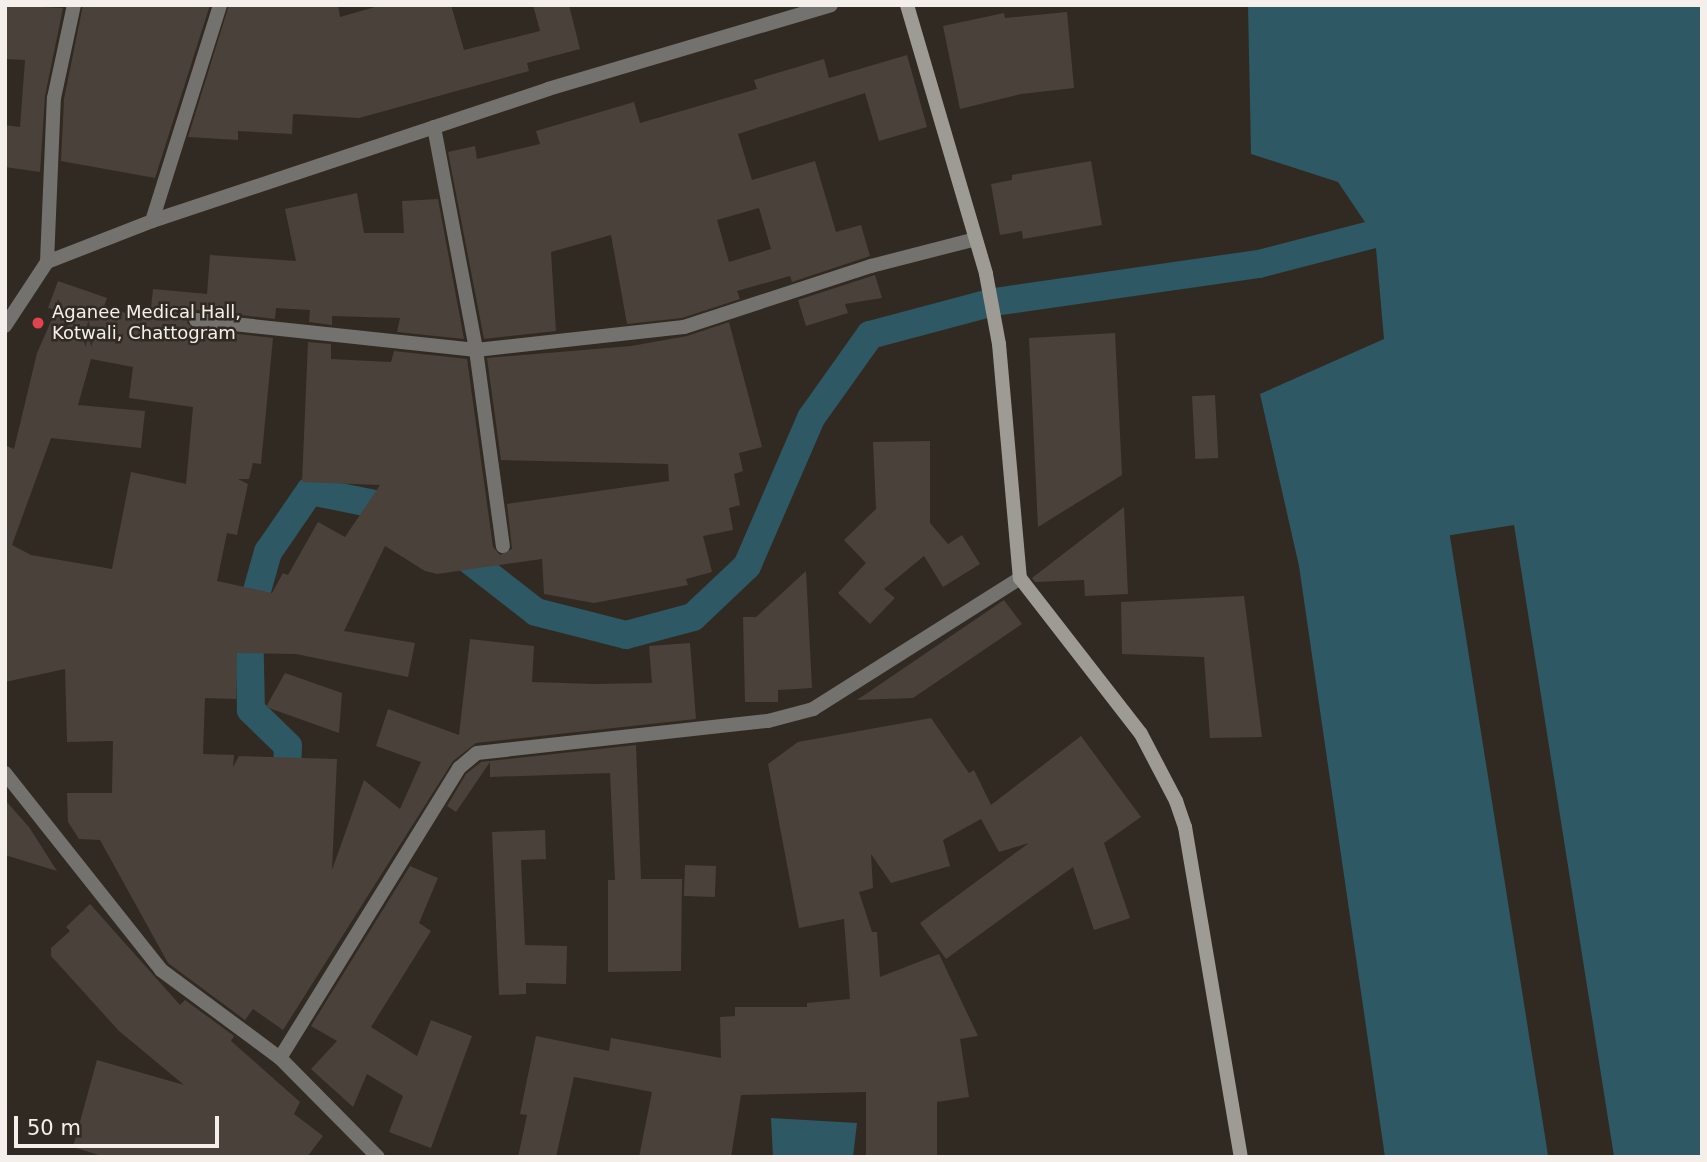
<!DOCTYPE html>
<html>
<head>
<meta charset="utf-8">
<style>
  body { margin:0 }
  #map { position:relative; width:1707px; height:1162px; overflow:hidden; background:#312a23; font-family:"DejaVu Sans",sans-serif }
  div>[style] { position:absolute }
  .water>* { inset:0; background:#2d5864 }
  .pier>* { inset:0; background:#312a23; transform-origin:0 0 }
  .canal>* { height:28px; margin:-14px; padding:0 14px; transform-origin:14px; border-radius:14px; background:#2d5864 }
  .building>* { inset:0; background:#49413a; transform-origin:0 0 }
  .minor>* { height:14px; margin:-7px; padding:0 7px; transform-origin:7px; border-radius:7px; background:#74726e }
  .tertiary>* { height:14px; margin:-7px; padding:0 7px; transform-origin:7px; border-radius:7px; background:#74726e }
  .secondary>* { height:14px; margin:-7px; padding:0 7px; transform-origin:7px; border-radius:7px; background:#9d9b93 }
  .dots>* { width:19px; height:19px; translate:-50% -50%; box-sizing:border-box; border:4px solid #312a23; border-radius:50% }
  span { translate:-50% -50%; white-space:nowrap; text-align:center; line-height:1.15; -webkit-text-stroke:5px #312a23; paint-order:stroke }
  .poi-label { font-size:18px; color:#f4efea }
  .left { translate:0 -50%; text-align:left }
  .frame { position:absolute; inset:0; border:7px solid #f4efea; pointer-events:none }
  .scale { position:absolute; left:14px; top:1116px; width:205px; height:32px; box-sizing:border-box; border:4px solid #f4efea; border-top:0; padding-left:9px; font-size:21px; line-height:24px; white-space:nowrap; color:#f4efea; -webkit-text-stroke:5px #312a23; paint-order:stroke }
</style>
</head>
<body>
<div id="map">
  <div class="water">
    <div style="clip-path:polygon(1248px 5px,1702px 5px,1702px 1157px,1385px 1157px,1299px 566px,1260px 394px,1384px 339px,1375px 237px,1338px 182px,1251px 154px)"></div>
    <div style="clip-path:polygon(771px 1118px,857px 1123px,853px 1157px,773px 1157px)"></div>
  </div>
  <div class="pier">
    <div style="left:1514px;top:525px;width:639px;height:65px;rotate:81deg"></div>
  </div>
  <div class="canal">
    <div style="left:450px;top:545px;width:109px;rotate:37.9deg"></div>
    <div style="left:536px;top:612px;width:93px;rotate:14.3deg"></div>
    <div style="left:626px;top:635px;width:69px;rotate:-15deg"></div>
    <div style="left:693px;top:617px;width:74px;rotate:-43.4deg"></div>
    <div style="left:747px;top:566px;width:161px;rotate:-66.6deg"></div>
    <div style="left:811px;top:418px;width:102px;rotate:-54.6deg"></div>
    <div style="left:870px;top:335px;width:128px;rotate:-14.9deg"></div>
    <div style="left:994px;top:302px;width:268px;rotate:-8.2deg"></div>
    <div style="left:1259px;top:264px;width:155px;rotate:-14.6deg"></div>
    <div style="left:286px;top:795px;width:49px;rotate:-87.7deg"></div>
    <div style="left:288px;top:746px;width:52px;rotate:-135.8deg"></div>
    <div style="left:251px;top:710px;width:91px;rotate:-91.3deg"></div>
    <div style="left:249px;top:619px;width:70px;rotate:-74.2deg"></div>
    <div style="left:268px;top:552px;width:74px;rotate:-55.5deg"></div>
    <div style="left:310px;top:491px;width:66px;rotate:11.3deg"></div>
    <div style="left:375px;top:504px;width:31px;rotate:29deg"></div>
  </div>
  <div class="building">
    <div style="clip-path:polygon(5px 5px,63px 8px,45px 96px,40px 172px,5px 167px,5px 125px,20px 127px,25px 60px,5px 59px)"></div>
    <div style="clip-path:polygon(83px 5px,210px 5px,155px 178px,61px 161px,64px 99px)"></div>
    <div style="clip-path:polygon(229px 5px,338px 5px,340px 17px,382px 5px,451px 5px,464px 50px,540px 31px,533px 5px,569px 5px,580px 49px,527px 63px,529px 71px,359px 118px,293px 114px,292px 134px,238px 131px,238px 140px,188px 137px)"></div>
    <div style="clip-path:polygon(1067px 12px,1074px 88px,1021px 94px,960px 109px,943px 26px,1004px 13px,1005px 18px)"></div>
    <div style="clip-path:polygon(evenodd,907px 55px,927px 127px,879px 141px,865px 93px,738px 134px,752px 180px,815px 161px,836px 232px,861px 225px,870px 256px,792px 282px,790px 276px,737px 291px,740px 299px,682px 318px,627px 324px,611px 235px,551px 252px,556px 331px,484px 339px,448px 152px,475px 146px,477px 159px,540px 144px,536px 131px,634px 102px,640px 123px,757px 89px,754px 80px,824px 59px,829px 78px,907px 55px,759px 208px,771px 249px,729px 262px,717px 220px,759px 208px)"></div>
    <div style="clip-path:polygon(1091px 161px,1102px 225px,1023px 239px,1022px 231px,1000px 235px,991px 184px,1012px 180px,1012px 175px)"></div>
    <div style="clip-path:polygon(evenodd,357px 193px,364px 233px,404px 233px,402px 201px,438px 199px,464px 339px,397px 332px,400px 318px,332px 316px,332px 325px,309px 322px,310px 310px,276px 308px,275px 319px,197px 310px,189px 314px,187px 323px,194px 329px,273px 338px,261px 464px,253px 463px,249px 479px,238px 479px,248px 484px,237px 535px,227px 533px,217px 581px,272px 593px,283px 573px,288px 575px,318px 522px,345px 537px,380px 485px,302px 482px,308px 342px,331px 344px,331px 359px,391px 362px,394px 351px,467px 359px,493px 547px,500px 555px,512px 549px,507px 504px,669px 481px,668px 464px,501px 460px,487px 358px,631px 346px,687px 336px,729px 322px,762px 447px,739px 453px,743px 471px,734px 474px,740px 505px,729px 508px,733px 530px,703px 536px,712px 572px,686px 579px,688px 585px,594px 603px,544px 594px,542px 559px,437px 574px,425px 571px,385px 546px,344px 631px,415px 643px,408px 677px,296px 654px,237px 653px,236px 699px,205px 698px,203px 754px,234px 755px,233px 767px,239px 756px,337px 759px,332px 870px,364px 780px,400px 809px,421px 762px,376px 746px,388px 709px,459px 735px,470px 639px,534px 646px,532px 682px,594px 684px,652px 683px,649px 646px,690px 643px,696px 719px,476px 743px,453px 761px,283px 1030px,253px 1009px,245px 1020px,168px 963px,100px 840px,79px 839px,68px 822px,67px 793px,112px 793px,113px 741px,67px 742px,65px 669px,5px 682px,5px 445px,14px 449px,37px 353px,56px 310px,48px 308px,58px 281px,107px 298px,103px 309px,150px 317px,153px 289px,207px 294px,210px 255px,296px 261px,285px 209px,357px 193px,91px 359px,133px 367px,129px 398px,193px 407px,186px 484px,131px 472px,112px 569px,31px 555px,12px 545px,51px 438px,141px 448px,145px 411px,78px 405px,91px 359px)"></div>
    <div style="clip-path:polygon(875px 275px,882px 298px,845px 304px,848px 313px,806px 326px,798px 300px)"></div>
    <div style="clip-path:polygon(1115px 333px,1122px 475px,1038px 527px,1029px 338px)"></div>
    <div style="left:1215px;top:395px;width:63px;height:23px;rotate:87deg"></div>
    <div style="clip-path:polygon(930px 441px,930px 523px,948px 544px,962px 535px,980px 564px,943px 587px,924px 556px,884px 589px,895px 598px,870px 624px,838px 593px,866px 563px,844px 540px,876px 509px,873px 442px)"></div>
    <div style="clip-path:polygon(1124px 507px,1128px 594px,1085px 596px,1084px 580px,1035px 582px,1032px 578px)"></div>
    <div style="clip-path:polygon(806px 571px,812px 688px,778px 690px,778px 702px,745px 702px,743px 617px,756px 617px)"></div>
    <div style="clip-path:polygon(1244px 596px,1262px 737px,1210px 738px,1204px 657px,1122px 654px,1121px 602px)"></div>
    <div style="clip-path:polygon(1004px 600px,1022px 624px,913px 698px,857px 700px)"></div>
    <div style="clip-path:polygon(285px 673px,342px 693px,339px 733px,266px 707px)"></div>
    <div style="clip-path:polygon(931px 718px,969px 773px,974px 770px,991px 805px,1081px 736px,1141px 817px,1104px 843px,1130px 918px,1094px 930px,1073px 867px,946px 959px,920px 923px,1029px 843px,999px 852px,981px 819px,943px 840px,950px 866px,891px 883px,871px 854px,873px 888px,859px 892px,872px 932px,877px 932px,880px 977px,939px 954px,978px 1036px,960px 1039px,969px 1097px,937px 1102px,937px 1157px,866px 1157px,866px 1092px,741px 1095px,731px 1157px,639px 1157px,652px 1092px,574px 1077px,556px 1157px,518px 1157px,527px 1115px,520px 1114px,536px 1036px,609px 1051px,611px 1038px,721px 1058px,720px 1017px,735px 1016px,735px 1007px,807px 1007px,807px 1003px,850px 999px,844px 919px,799px 928px,768px 764px,798px 742px)"></div>
    <div style="clip-path:polygon(636px 745px,641px 879px,682px 879px,681px 971px,608px 972px,608px 880px,615px 880px,610px 773px,490px 777px,490px 762px,456px 812px,447px 806px,466px 774px,481px 762px)"></div>
    <div style="clip-path:polygon(5px 800px,29px 827px,57px 871px,5px 855px)"></div>
    <div style="clip-path:polygon(545px 830px,546px 859px,521px 860px,525px 945px,567px 946px,566px 984px,526px 983px,526px 994px,499px 995px,492px 832px)"></div>
    <div style="left:685px;top:865px;width:31px;height:31px;rotate:2deg"></div>
    <div style="clip-path:polygon(410px 866px,438px 878px,419px 923px,431px 931px,371px 1027px,417px 1056px,431px 1020px,472px 1036px,431px 1148px,389px 1132px,403px 1096px,367px 1074px,353px 1107px,311px 1069px,337px 1041px,311px 1026px)"></div>
    <div style="clip-path:polygon(90px 904px,180px 1005px,185px 1000px,234px 1036px,231px 1041px,300px 1102px,294px 1114px,323px 1136px,307px 1157px,105px 1157px,73px 1147px,97px 1060px,184px 1085px,119px 1031px,51px 956px,51px 948px,70px 931px,66px 927px)"></div>
  </div>
  <div class="minor">
    <div style="left:434px;top:127px;width:227px;rotate:79.3deg"></div>
    <div style="left:476px;top:350px;width:198px;rotate:82.2deg"></div>
    <div style="left:152px;top:221px;width:226px;rotate:-72.5deg"></div>
    <div style="left:47px;top:262px;width:164px;rotate:-87.6deg"></div>
    <div style="left:54px;top:98px;width:95px;rotate:-77.9deg"></div>
    <div style="left:196px;top:320px;width:282px;rotate:6.1deg"></div>
    <div style="left:476px;top:350px;width:209px;rotate:-6.3deg"></div>
    <div style="left:684px;top:327px;width:197px;rotate:-18.1deg"></div>
    <div style="left:871px;top:266px;width:108px;rotate:-14.4deg"></div>
    <div style="left:5px;top:773px;width:251px;rotate:51.6deg"></div>
    <div style="left:161px;top:970px;width:148px;rotate:36.5deg"></div>
    <div style="left:280px;top:1058px;width:341px;rotate:-58.3deg"></div>
    <div style="left:459px;top:768px;width:23px;rotate:-40deg"></div>
    <div style="left:477px;top:753px;width:293px;rotate:-6.3deg"></div>
    <div style="left:768px;top:721px;width:47px;rotate:-14.9deg"></div>
    <div style="left:813px;top:709px;width:245px;rotate:-32.3deg"></div>
    <div style="left:280px;top:1058px;width:139px;rotate:45.3deg"></div>
  </div>
  <div class="tertiary">
    <div style="left:5px;top:326px;width:77px;rotate:-56.7deg"></div>
    <div style="left:47px;top:262px;width:113px;rotate:-21.3deg"></div>
    <div style="left:152px;top:221px;width:417px;rotate:-18.4deg"></div>
    <div style="left:548px;top:89px;width:295px;rotate:-16.5deg"></div>
  </div>
  <div class="secondary">
    <div style="left:907px;top:5px;width:280px;rotate:73.6deg"></div>
    <div style="left:986px;top:274px;width:71px;rotate:79.5deg"></div>
    <div style="left:999px;top:344px;width:235px;rotate:84.9deg"></div>
    <div style="left:1020px;top:578px;width:197px;rotate:52.2deg"></div>
    <div style="left:1141px;top:734px;width:76px;rotate:62.4deg"></div>
    <div style="left:1176px;top:801px;width:28px;rotate:71deg"></div>
    <div style="left:1185px;top:827px;width:335px;rotate:80.4deg"></div>
  </div>
  <div class="dots">
    <div style="left:38px;top:323px;background:#e0444e"></div>
  </div>
  <div class="poi-label">
    <span class="left" style="left:52px;top:323px">Aganee Medical Hall,<br>Kotwali, Chattogram</span>
  </div>
  <div class="frame"></div>
  <div class="scale">50 m</div>
</div>
</body>
</html>
